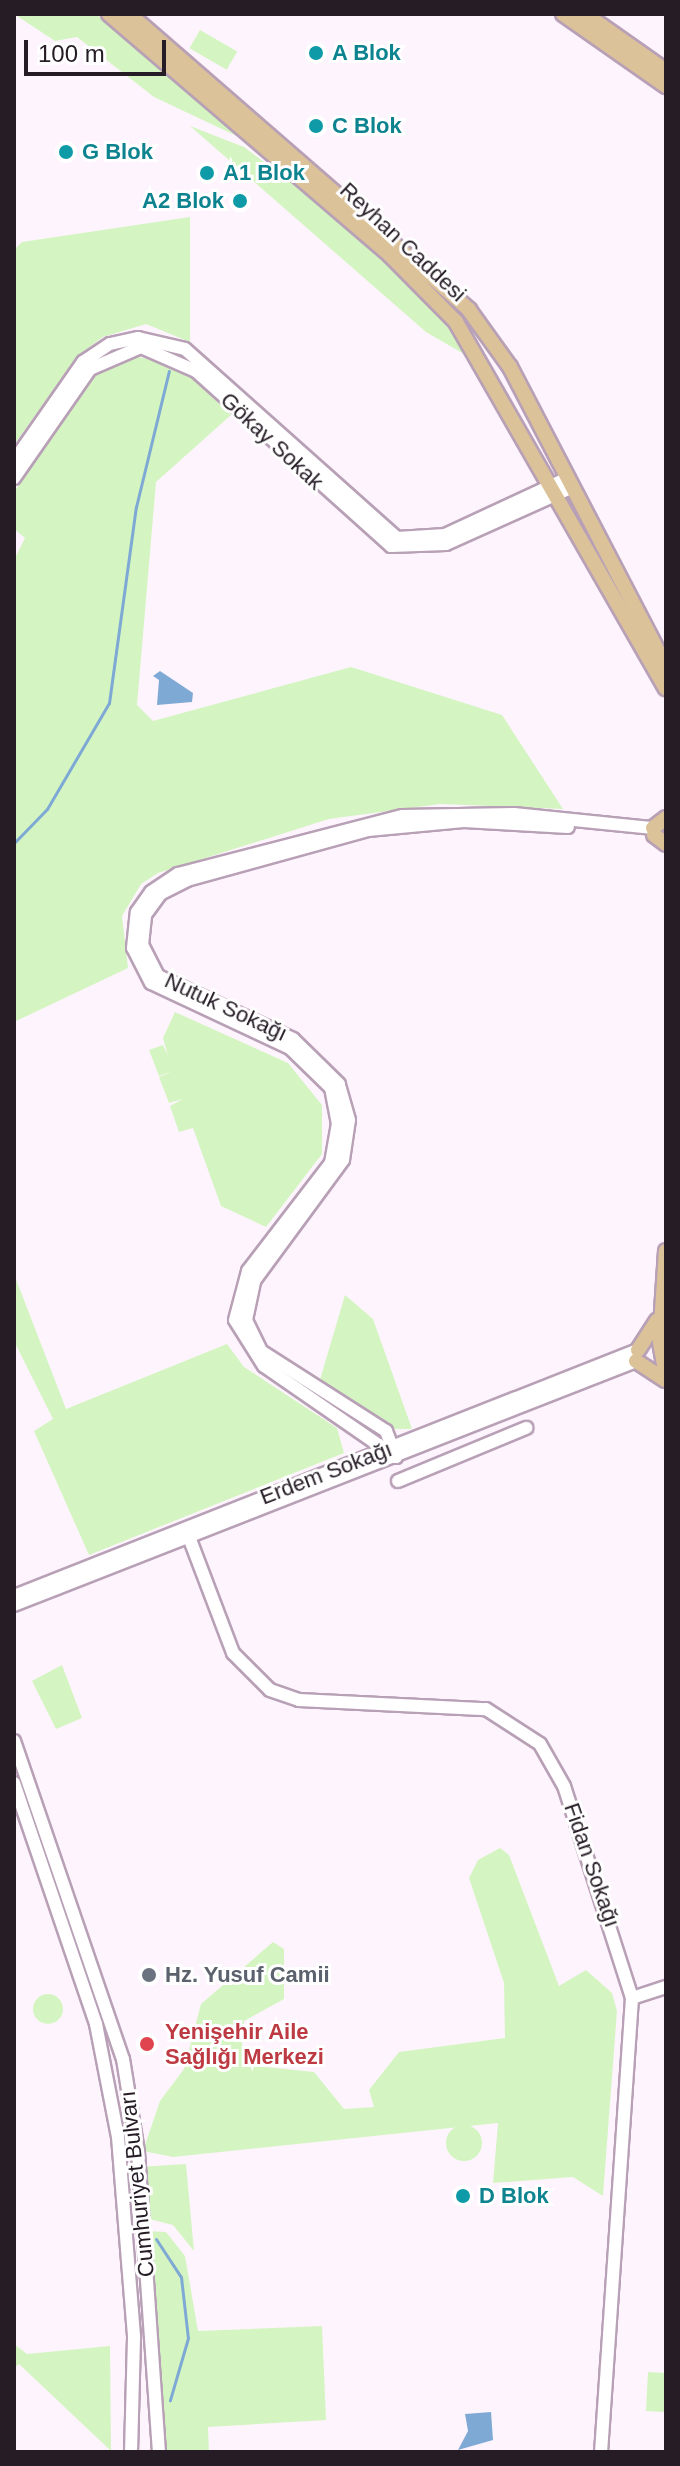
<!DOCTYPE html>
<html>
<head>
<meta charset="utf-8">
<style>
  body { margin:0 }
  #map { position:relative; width:680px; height:2466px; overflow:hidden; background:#fef4fd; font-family:Arial,sans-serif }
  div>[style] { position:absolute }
  .green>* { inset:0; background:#d4f5c1; transform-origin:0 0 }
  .round { border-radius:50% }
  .water>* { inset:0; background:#7fa9d5 }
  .stream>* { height:3px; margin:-1.5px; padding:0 1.5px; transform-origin:1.5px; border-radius:1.5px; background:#7fa9d5 }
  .roads { filter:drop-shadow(2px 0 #b8a0b6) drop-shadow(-2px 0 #b8a0b6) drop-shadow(0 2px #b8a0b6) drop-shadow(0 -2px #b8a0b6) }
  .minor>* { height:12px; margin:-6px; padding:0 6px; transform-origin:6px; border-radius:6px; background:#fff }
  .major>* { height:14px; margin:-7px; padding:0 7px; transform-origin:7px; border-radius:7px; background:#dcc299 }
  .dots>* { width:22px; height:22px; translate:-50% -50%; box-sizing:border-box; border:4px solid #fff; border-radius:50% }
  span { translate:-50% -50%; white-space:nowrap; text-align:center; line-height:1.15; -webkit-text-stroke:6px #fff; paint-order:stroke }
  .culture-label { font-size:22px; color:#0d838f; font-weight:700 }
  .left { translate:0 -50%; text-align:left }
  .right { translate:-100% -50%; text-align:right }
  .street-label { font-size:22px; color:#251c25 }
  .worship-label { font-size:22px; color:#5b616d; font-weight:700 }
  .health-label { font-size:22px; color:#be3a42; font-weight:700 }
  .frame { position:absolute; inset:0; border:16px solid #251c25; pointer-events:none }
  .scale { position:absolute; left:24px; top:40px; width:142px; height:36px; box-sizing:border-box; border:4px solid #251c25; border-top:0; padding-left:10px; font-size:24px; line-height:28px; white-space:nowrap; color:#251c25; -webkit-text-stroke:6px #fff; paint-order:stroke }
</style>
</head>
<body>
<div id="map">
  <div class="green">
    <div style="clip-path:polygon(14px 14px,96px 14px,243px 139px,154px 97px,77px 37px,55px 41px)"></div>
    <div style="left:200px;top:30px;width:43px;height:21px;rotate:30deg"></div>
    <div style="clip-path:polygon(190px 126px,244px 147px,299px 188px,410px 283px,476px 361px,426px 332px)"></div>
    <div style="clip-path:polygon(190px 217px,190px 342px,146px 324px,103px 337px,77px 356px,14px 445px,14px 250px,22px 242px)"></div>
    <div style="clip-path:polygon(130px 355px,179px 366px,231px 415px,156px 482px,137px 705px,153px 721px,351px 667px,502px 715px,563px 809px,440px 804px,329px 819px,158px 873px,141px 884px,122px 916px,128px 968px,14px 1022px,14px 560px,25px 538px,14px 529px,14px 492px,101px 368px)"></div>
    <div style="clip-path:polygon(175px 1012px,288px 1063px,322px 1105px,322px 1154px,266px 1227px,221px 1206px,193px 1128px,179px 1132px,170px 1106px,183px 1099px,169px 1103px,159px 1077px,173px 1071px,159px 1076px,149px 1050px,163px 1045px,168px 1056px,163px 1038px)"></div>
    <div style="clip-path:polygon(14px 1274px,66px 1409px,227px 1344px,244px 1367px,337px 1428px,344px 1453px,89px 1555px,34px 1431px,53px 1419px,14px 1341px)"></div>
    <div style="clip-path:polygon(345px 1295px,373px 1319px,412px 1429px,394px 1429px,319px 1383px)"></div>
    <div style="clip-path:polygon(62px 1665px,82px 1718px,56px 1729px,32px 1681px)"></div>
    <div style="clip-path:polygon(500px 1848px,509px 1855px,559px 1986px,586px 1970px,612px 1993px,617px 2011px,603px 2196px,573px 2177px,493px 2183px,498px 2123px,173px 2157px,143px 2151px,160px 2101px,184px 2069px,201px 2004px,273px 1942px,284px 1949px,284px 1999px,244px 2021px,242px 2046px,257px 2066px,314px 2072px,344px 2109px,374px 2107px,369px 2090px,399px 2052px,505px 2038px,504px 1983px,469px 1878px,478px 1860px)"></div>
    <div class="round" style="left:33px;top:1994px;width:30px;height:30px"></div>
    <div class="round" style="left:446px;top:2125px;width:36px;height:36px"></div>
    <div style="clip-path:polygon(186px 2164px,194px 2251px,173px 2225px,141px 2217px,137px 2167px)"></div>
    <div style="clip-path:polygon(146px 2231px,166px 2232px,185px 2256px,198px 2331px,322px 2326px,326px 2420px,208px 2427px,209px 2452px,162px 2452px)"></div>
    <div style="clip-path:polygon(14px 2344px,27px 2354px,110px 2346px,111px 2451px,19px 2364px,14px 2368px)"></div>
    <div style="left:648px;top:2372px;width:18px;height:39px;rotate:3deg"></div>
  </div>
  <div class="water">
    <div style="clip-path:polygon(160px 671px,193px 693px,192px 702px,157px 705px,159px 680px,153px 676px)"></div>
    <div style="clip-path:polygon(491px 2412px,493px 2440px,458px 2450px,468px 2431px,465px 2414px)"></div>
  </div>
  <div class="stream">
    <div style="left:14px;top:843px;width:47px;rotate:-45.9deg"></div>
    <div style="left:47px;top:809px;width:123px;rotate:-59.7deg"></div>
    <div style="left:109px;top:703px;width:198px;rotate:-82.2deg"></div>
    <div style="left:136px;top:507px;width:140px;rotate:-76.4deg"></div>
    <div style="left:156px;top:2239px;width:45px;rotate:56.7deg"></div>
    <div style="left:181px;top:2277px;width:61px;rotate:83.5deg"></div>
    <div style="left:188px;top:2338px;width:65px;rotate:106.2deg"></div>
  </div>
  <div class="roads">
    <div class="minor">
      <div style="left:14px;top:461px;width:121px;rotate:-55.1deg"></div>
      <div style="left:83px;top:362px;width:32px;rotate:-34deg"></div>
      <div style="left:110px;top:344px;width:29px;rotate:-12deg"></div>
      <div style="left:138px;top:338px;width:48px;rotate:13.2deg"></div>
      <div style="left:185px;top:349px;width:284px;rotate:41.7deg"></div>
      <div style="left:397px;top:538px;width:48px;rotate:-3.6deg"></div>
      <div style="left:445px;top:535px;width:136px;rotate:-24.9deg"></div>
      <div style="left:14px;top:478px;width:133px;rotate:-55.1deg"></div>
      <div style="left:90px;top:369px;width:56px;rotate:-23.3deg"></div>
      <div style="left:141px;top:347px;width:60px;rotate:23.6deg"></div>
      <div style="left:196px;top:371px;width:262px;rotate:41.9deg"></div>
      <div style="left:391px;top:546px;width:55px;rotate:-2.1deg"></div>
      <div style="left:446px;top:544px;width:139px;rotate:-24.2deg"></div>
      <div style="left:396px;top:1457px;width:160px;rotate:-145.4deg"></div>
      <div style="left:264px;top:1366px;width:54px;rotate:-122.2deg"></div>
      <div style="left:235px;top:1320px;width:51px;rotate:-75.1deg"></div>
      <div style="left:248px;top:1271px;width:136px;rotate:-52.5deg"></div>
      <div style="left:331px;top:1163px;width:40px;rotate:-80deg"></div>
      <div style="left:338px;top:1124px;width:37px;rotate:-101deg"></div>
      <div style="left:331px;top:1088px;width:57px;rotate:-135.7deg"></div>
      <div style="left:290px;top:1048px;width:153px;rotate:-154.9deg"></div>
      <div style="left:151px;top:983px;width:39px;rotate:-117deg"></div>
      <div style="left:133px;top:948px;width:36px;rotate:-84deg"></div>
      <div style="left:137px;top:912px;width:24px;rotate:-55deg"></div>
      <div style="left:151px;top:892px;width:32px;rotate:-34deg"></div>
      <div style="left:178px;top:874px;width:232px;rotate:-14.5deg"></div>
      <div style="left:403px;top:816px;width:111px;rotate:-1deg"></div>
      <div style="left:514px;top:814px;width:140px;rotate:5.8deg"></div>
      <div style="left:396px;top:1457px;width:28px;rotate:-111deg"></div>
      <div style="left:386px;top:1431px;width:148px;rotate:-147.4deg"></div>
      <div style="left:261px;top:1351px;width:34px;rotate:-116deg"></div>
      <div style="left:246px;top:1320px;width:40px;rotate:-78deg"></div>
      <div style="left:254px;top:1281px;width:150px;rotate:-53.7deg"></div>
      <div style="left:343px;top:1160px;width:40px;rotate:-81.5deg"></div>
      <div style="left:349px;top:1120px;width:37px;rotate:-106deg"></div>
      <div style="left:339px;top:1084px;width:64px;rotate:-135.6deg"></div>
      <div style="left:293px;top:1039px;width:149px;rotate:-155deg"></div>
      <div style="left:158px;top:976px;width:35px;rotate:-117deg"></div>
      <div style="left:142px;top:945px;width:30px;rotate:-84deg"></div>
      <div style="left:145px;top:915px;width:26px;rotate:-54deg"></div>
      <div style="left:160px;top:894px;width:30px;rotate:-27deg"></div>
      <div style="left:187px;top:880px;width:188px;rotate:-15.4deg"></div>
      <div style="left:368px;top:830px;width:96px;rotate:-5.4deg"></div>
      <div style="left:464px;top:821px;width:104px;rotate:3.3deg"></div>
      <div style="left:398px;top:1481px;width:139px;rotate:-22.5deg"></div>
      <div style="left:189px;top:1537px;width:124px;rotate:69.2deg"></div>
      <div style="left:233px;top:1653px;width:52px;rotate:45deg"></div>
      <div style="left:270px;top:1690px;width:31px;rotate:19deg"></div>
      <div style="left:299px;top:1700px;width:187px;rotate:2.8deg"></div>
      <div style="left:486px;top:1709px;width:64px;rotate:32.9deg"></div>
      <div style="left:540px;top:1744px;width:48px;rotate:60.3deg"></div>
      <div style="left:564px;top:1786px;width:223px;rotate:72.2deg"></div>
      <div style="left:632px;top:1998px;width:455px;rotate:93.9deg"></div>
      <div style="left:14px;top:1596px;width:671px;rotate:-21.52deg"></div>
      <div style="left:14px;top:1605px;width:668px;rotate:-21.42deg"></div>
      <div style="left:14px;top:1741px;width:336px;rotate:71.1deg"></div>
      <div style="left:123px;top:2059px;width:94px;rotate:80.8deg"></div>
      <div style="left:138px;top:2152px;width:301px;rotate:86deg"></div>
      <div style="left:14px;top:1783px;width:255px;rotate:71.2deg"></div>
      <div style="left:96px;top:2024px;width:115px;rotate:79deg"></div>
      <div style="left:118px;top:2137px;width:202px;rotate:85.4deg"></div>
      <div style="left:134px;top:2338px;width:114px;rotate:91.5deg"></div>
      <div style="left:632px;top:1998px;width:36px;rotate:-18deg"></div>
    </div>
    <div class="major">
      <div style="left:109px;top:14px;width:372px;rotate:40.6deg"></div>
      <div style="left:391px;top:256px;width:93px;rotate:45.4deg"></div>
      <div style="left:456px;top:322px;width:422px;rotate:60.2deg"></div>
      <div style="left:129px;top:14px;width:451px;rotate:41deg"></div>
      <div style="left:469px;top:310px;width:70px;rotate:54.3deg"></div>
      <div style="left:510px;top:367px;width:338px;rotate:62.5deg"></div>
      <div style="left:563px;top:14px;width:126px;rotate:35deg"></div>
      <div style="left:585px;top:14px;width:99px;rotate:35.1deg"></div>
      <div style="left:653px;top:828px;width:16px;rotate:-38deg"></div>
      <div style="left:654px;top:835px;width:15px;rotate:37deg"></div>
      <div style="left:666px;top:1251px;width:91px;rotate:93.8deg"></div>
      <div style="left:660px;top:1342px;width:35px;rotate:80deg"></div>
      <div style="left:638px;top:1350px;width:35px;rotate:-57deg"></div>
      <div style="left:636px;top:1361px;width:35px;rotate:33deg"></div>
    </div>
  </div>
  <div class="dots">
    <div style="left:316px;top:53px;background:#0f9aa8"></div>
    <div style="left:316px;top:126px;background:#0f9aa8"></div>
    <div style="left:66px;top:152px;background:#0f9aa8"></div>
    <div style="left:207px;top:173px;background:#0f9aa8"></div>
    <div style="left:240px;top:201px;background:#0f9aa8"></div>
    <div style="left:149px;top:1975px;background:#6b7280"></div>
    <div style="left:147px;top:2044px;background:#e0444e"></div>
    <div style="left:463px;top:2196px;background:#0f9aa8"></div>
  </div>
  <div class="culture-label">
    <span class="left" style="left:332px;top:53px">A Blok</span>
    <span class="left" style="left:332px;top:126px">C Blok</span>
    <span class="left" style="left:82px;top:152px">G Blok</span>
    <span class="left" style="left:223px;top:173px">A1 Blok</span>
    <span class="right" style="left:224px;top:201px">A2 Blok</span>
    <span class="left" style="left:479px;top:2196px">D Blok</span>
  </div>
  <div class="street-label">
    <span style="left:403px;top:242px;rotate:43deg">Reyhan Caddesi</span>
    <span style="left:272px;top:441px;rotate:43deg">Gökay Sokak</span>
    <span style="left:226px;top:1007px;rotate:25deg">Nutuk Sokağı</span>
    <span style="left:326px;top:1473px;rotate:-21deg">Erdem Sokağı</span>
    <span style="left:592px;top:1865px;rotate:71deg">Fidan Sokağı</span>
    <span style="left:137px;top:2184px;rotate:-96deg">Cumhuriyet Bulvarı</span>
  </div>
  <div class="worship-label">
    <span class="left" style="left:165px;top:1975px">Hz. Yusuf Camii</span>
  </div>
  <div class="health-label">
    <span class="left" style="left:165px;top:2044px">Yenişehir Aile<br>Sağlığı Merkezi</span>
  </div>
  <div class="frame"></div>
  <div class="scale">100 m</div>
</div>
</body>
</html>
